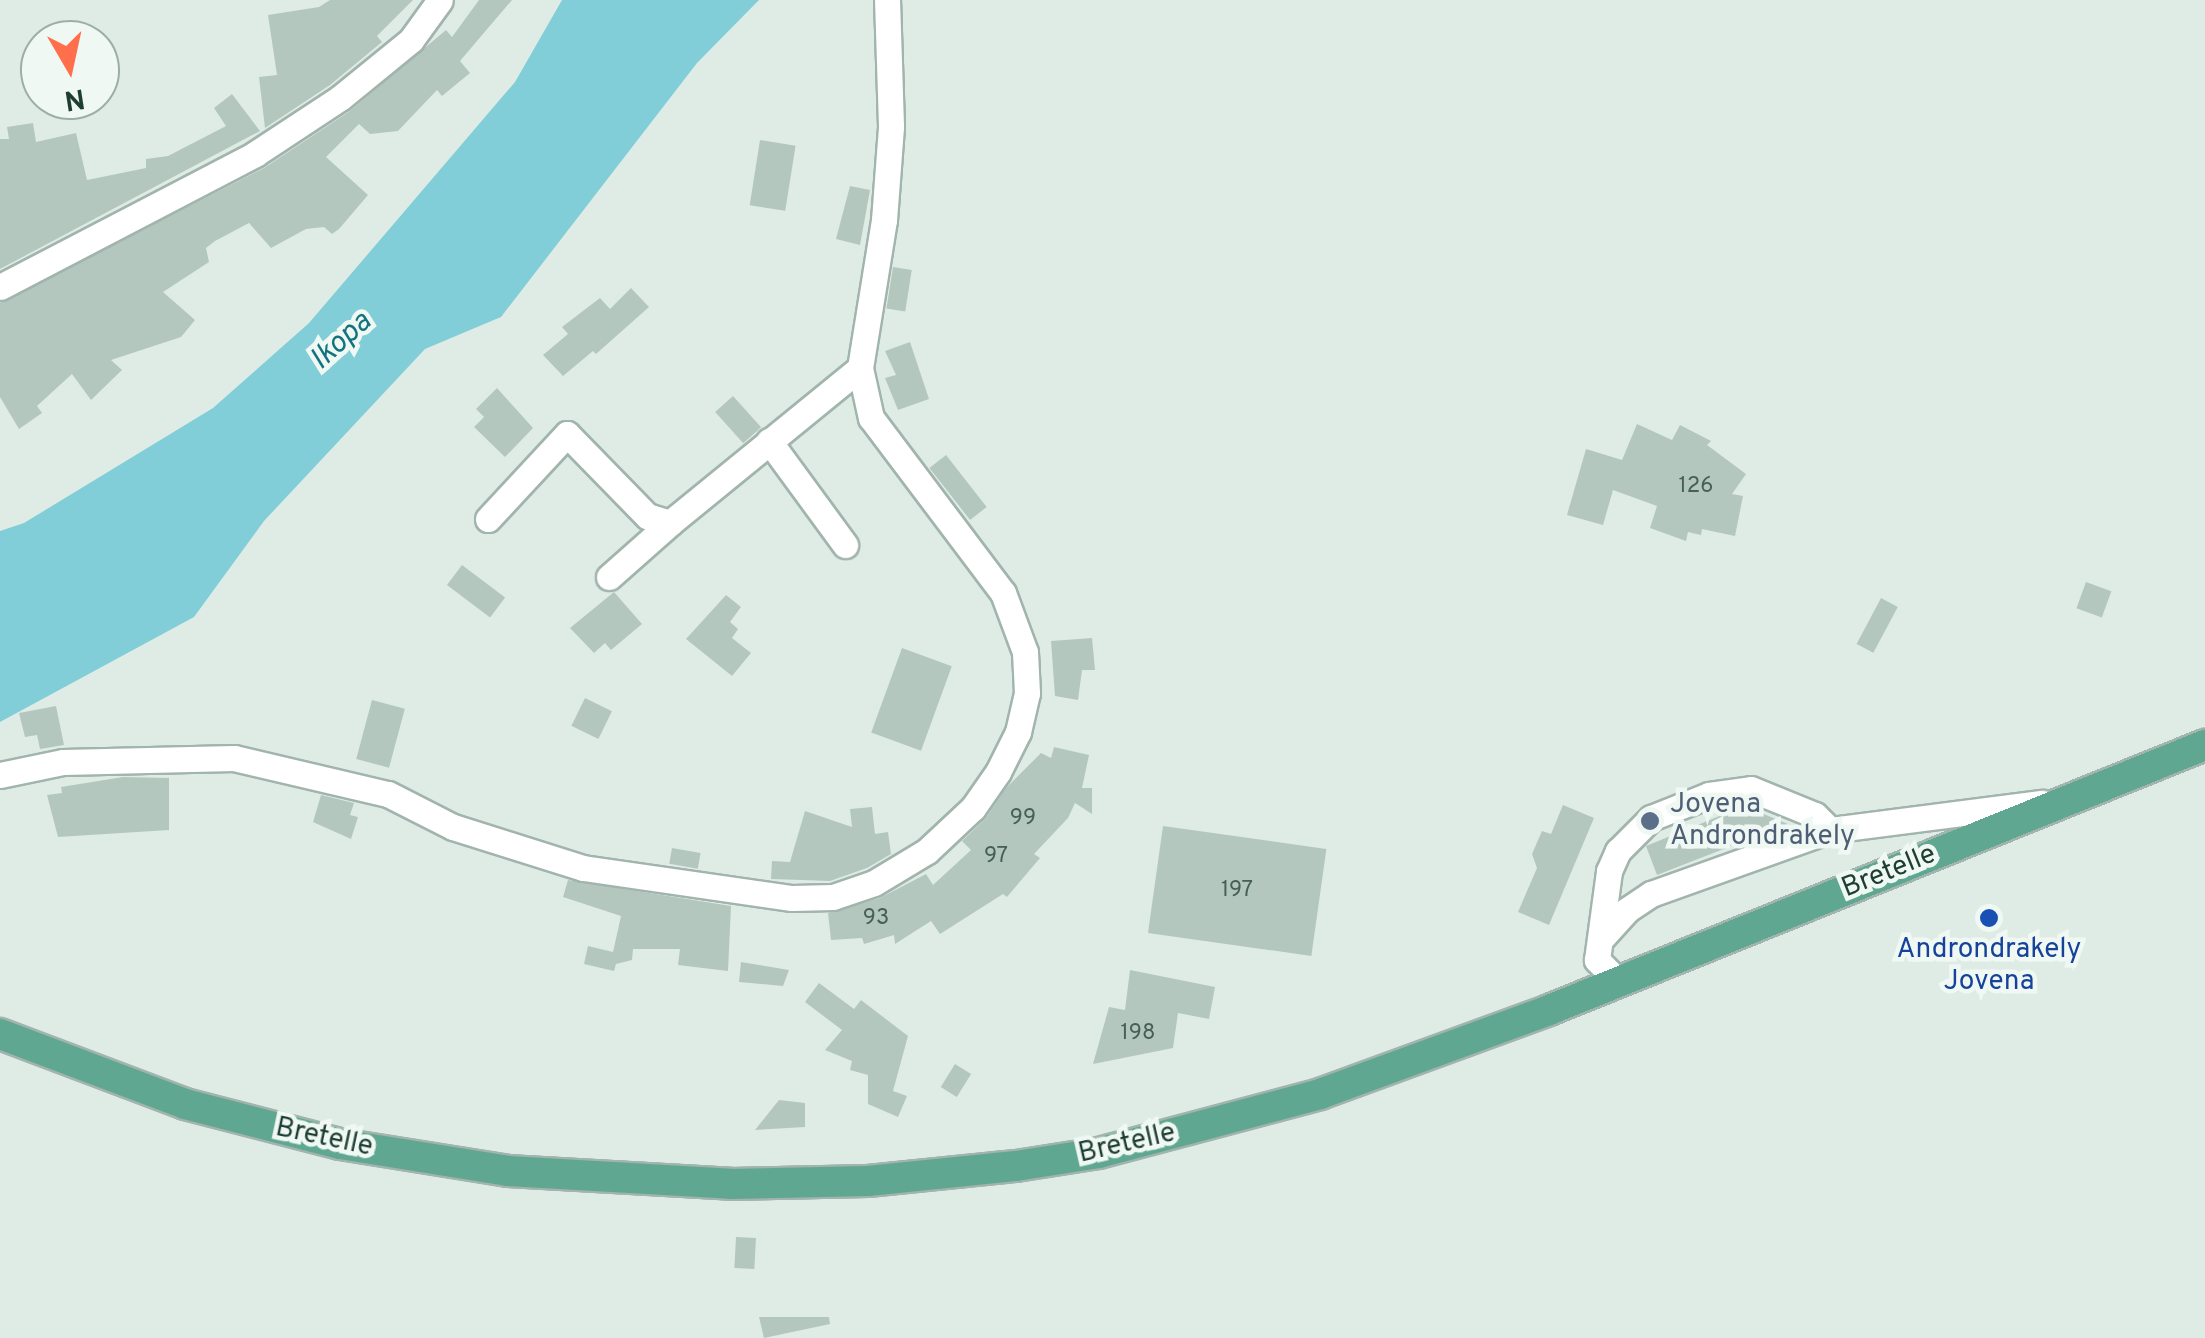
<!DOCTYPE html>
<html>
<head>
<meta charset="utf-8">
<style>
  body { margin:0 }
  #map { position:relative; width:2205px; height:1338px; overflow:hidden; background:#dfece6; font-family:Overpass,sans-serif }
  div>[style] { position:absolute }
  .water>* { inset:0; background:#81ced8 }
  .building>* { inset:0; background:#b4c7bf; transform-origin:0 0 }
  .roads { filter:drop-shadow(2px 0 #a1b4ad) drop-shadow(-2px 0 #a1b4ad) drop-shadow(0 2px #a1b4ad) drop-shadow(0 -2px #a1b4ad) }
  .minor>* { height:25px; margin:-12.5px; padding:0 12.5px; transform-origin:12.5px; border-radius:12.5px; background:#fff }
  .major>* { height:30px; margin:-15px; padding:0 15px; transform-origin:15px; border-radius:15px; background:#5fa791 }
  .dots>* { width:28px; height:28px; translate:-50% -50%; box-sizing:border-box; border:5px solid #f0f8f4; border-radius:50% }
  span { translate:-50% -50%; white-space:nowrap; text-align:center; line-height:1.15; -webkit-text-stroke:9px #f0f8f4; paint-order:stroke }
  .number-label { font-size:22px; color:#446057 }
  .number-label span { -webkit-text-stroke-width:0 }
  .service-label { font-size:28px; color:#4e5e75 }
  .left { translate:0 -50%; text-align:left }
  .street-label { font-size:28px; color:#1e3e34 }
  .transit-label { font-size:28px; color:#164399 }
  .water-label { font-size:30px; color:#127380; font-style:italic }
  .north { position:absolute; left:20px; top:20px; width:100px; height:100px; box-sizing:border-box; background:#f0f8f4; border:2px solid #9caea7; border-radius:50%; rotate:171deg; font-size:28px; font-weight:700; line-height:40px; text-align:center; color:#1e3e34 }
  .north::after { content:''; display:block; margin:auto; width:35px; height:45px; background:#ff6f4b; clip-path:polygon(50% 0,100% 100%,50% 72%,0 100%) }
</style>
</head>
<body>
<div id="map">
  <div class="water">
    <div style="clip-path:polygon(562px 0,759px 0,697px 63px,501px 317px,425px 349px,264px 521px,194px 617px,0 722px,0 531px,24px 523px,213px 408px,309px 323px,515px 82px)"></div>
  </div>
  <div class="building">
    <div style="clip-path:polygon(330px 0,413px 0,377px 36px,382px 42px,330px 85px,265px 128px,259px 77px,277px 75px,268px 15px,319px 7px)"></div>
    <div style="clip-path:polygon(479px 0,512px 0,460px 61px,470px 73px,442px 96px,437px 90px,398px 131px,370px 134px,359px 124px,326px 157px,368px 195px,339px 229px,332px 234px,324px 227px,306px 229px,271px 248px,249px 223px,215px 241px,206px 248px,209px 262px,163px 292px,195px 320px,181px 337px,111px 360px,122px 370px,91px 400px,72px 374px,37px 406px,42px 413px,19px 429px,0 397px,0 303px,264px 168px,350px 111px,446px 30px,452px 37px)"></div>
    <div style="clip-path:polygon(232px 94px,260px 131px,0 269px,0 139px,9px 139px,7px 127px,33px 123px,36px 142px,76px 133px,87px 180px,146px 168px,146px 159px,168px 156px,226px 126px,214px 108px)"></div>
    <div style="left:760px;top:140px;width:36px;height:66px;rotate:9deg"></div>
    <div style="clip-path:polygon(850px 186px,870px 190px,860px 245px,836px 239px)"></div>
    <div style="left:893px;top:267px;width:19px;height:42px;rotate:9deg"></div>
    <div style="clip-path:polygon(631px 288px,649px 307px,596px 354px,593px 351px,563px 376px,543px 355px,568px 334px,562px 327px,600px 298px,610px 309px)"></div>
    <div style="clip-path:polygon(910px 342px,929px 399px,898px 410px,885px 378px,896px 375px,885px 351px)"></div>
    <div style="clip-path:polygon(497px 388px,533px 428px,505px 457px,474px 427px,484px 417px,476px 409px)"></div>
    <div style="left:733px;top:396px;width:42px;height:24px;rotate:48deg"></div>
    <div style="clip-path:polygon(1637px 424px,1672px 440px,1680px 425px,1711px 441px,1707px 445px,1746px 474px,1732px 494px,1743px 496px,1735px 536px,1702px 529px,1701px 535px,1688px 532px,1686px 541px,1650px 528px,1657px 506px,1613px 490px,1603px 525px,1567px 515px,1586px 449px,1622px 460px)"></div>
    <div style="left:946px;top:455px;width:66px;height:21px;rotate:52deg"></div>
    <div style="left:462px;top:565px;width:54px;height:25px;rotate:37deg"></div>
    <div style="left:2086px;top:582px;width:27px;height:28px;rotate:20deg"></div>
    <div style="clip-path:polygon(614px 592px,642px 624px,611px 650px,605px 643px,594px 653px,570px 628px)"></div>
    <div style="clip-path:polygon(726px 595px,741px 607px,730px 622px,738px 629px,732px 638px,751px 653px,732px 676px,686px 639px)"></div>
    <div style="left:1881px;top:598px;width:19px;height:52px;rotate:28deg"></div>
    <div style="clip-path:polygon(1092px 638px,1095px 670px,1082px 670px,1078px 700px,1055px 696px,1051px 641px)"></div>
    <div style="left:902px;top:648px;width:53px;height:90px;rotate:20deg"></div>
    <div style="left:585px;top:698px;width:30px;height:31px;rotate:26deg"></div>
    <div style="left:372px;top:700px;width:34px;height:61px;rotate:15deg"></div>
    <div style="clip-path:polygon(56px 706px,64px 745px,40px 749px,37px 735px,25px 737px,19px 713px)"></div>
    <div style="clip-path:polygon(1054px 747px,1089px 755px,1082px 788px,1092px 788px,1092px 814px,1075px 803px,1068px 818px,1034px 854px,1040px 858px,1007px 897px,1003px 894px,940px 934px,931px 921px,895px 944px,894px 935px,864px 944px,862px 938px,831px 940px,828px 913px,880px 898px,926px 874px,933px 885px,971px 850px,962px 841px,986px 818px,1006px 788px,1041px 753px,1051px 758px)"></div>
    <div style="clip-path:polygon(123px 777px,169px 778px,169px 830px,58px 837px,47px 795px,62px 793px,61px 787px)"></div>
    <div style="clip-path:polygon(321px 795px,354px 803px,350px 815px,358px 817px,351px 839px,313px 822px)"></div>
    <div style="clip-path:polygon(1563px 805px,1594px 818px,1549px 925px,1518px 912px,1537px 868px,1532px 854px,1542px 831px,1551px 834px)"></div>
    <div style="clip-path:polygon(1744px 806px,1788px 824px,1657px 875px,1646px 846px)"></div>
    <div style="clip-path:polygon(872px 807px,875px 834px,888px 832px,891px 854px,867px 868px,830px 881px,771px 879px,772px 861px,790px 862px,805px 811px,852px 827px,850px 809px)"></div>
    <div style="left:1163px;top:826px;width:165px;height:108px;rotate:8deg"></div>
    <div style="left:672px;top:848px;width:29px;height:16px;rotate:10deg"></div>
    <div style="clip-path:polygon(568px 880px,731px 906px,728px 971px,678px 965px,680px 949px,633px 949px,632px 960px,616px 964px,614px 971px,584px 964px,588px 946px,613px 952px,621px 916px,563px 897px)"></div>
    <div style="clip-path:polygon(741px 962px,789px 970px,783px 986px,739px 982px)"></div>
    <div style="clip-path:polygon(1130px 970px,1215px 987px,1209px 1019px,1178px 1013px,1173px 1048px,1093px 1064px,1109px 1007px,1125px 1010px)"></div>
    <div style="clip-path:polygon(819px 983px,854px 1009px,861px 1000px,908px 1036px,893px 1091px,907px 1096px,898px 1117px,868px 1104px,868px 1075px,850px 1070px,852px 1061px,825px 1050px,842px 1030px,805px 1002px)"></div>
    <div style="left:955px;top:1064px;width:19px;height:27px;rotate:32deg"></div>
    <div style="clip-path:polygon(779px 1100px,805px 1103px,805px 1127px,755px 1130px)"></div>
    <div style="left:736px;top:1237px;width:20px;height:31px;rotate:3deg"></div>
    <div style="clip-path:polygon(759px 1317px,829px 1317px,830px 1324px,764px 1338px)"></div>
  </div>
  <div class="roads">
    <div class="minor">
      <div style="left:0;top:287px;width:288px;rotate:-27.5deg"></div>
      <div style="left:255px;top:154px;width:102px;rotate:-33.4deg"></div>
      <div style="left:340px;top:98px;width:92px;rotate:-39.2deg"></div>
      <div style="left:411px;top:40px;width:49px;rotate:-54.1deg"></div>
      <div style="left:769px;top:441px;width:129px;rotate:53.8deg"></div>
      <div style="left:488px;top:519px;width:116px;rotate:-47.1deg"></div>
      <div style="left:567px;top:434px;width:115px;rotate:45.7deg"></div>
      <div style="left:647px;top:516px;width:24px;rotate:17deg"></div>
      <div style="left:670px;top:523px;width:245px;rotate:-39.2deg"></div>
      <div style="left:609px;top:577px;width:81px;rotate:-41.5deg"></div>
      <div style="left:0;top:775px;width:64px;rotate:-11.7deg"></div>
      <div style="left:63px;top:762px;width:171px;rotate:-1.3deg"></div>
      <div style="left:234px;top:758px;width:158px;rotate:13.2deg"></div>
      <div style="left:388px;top:794px;width:73px;rotate:26.9deg"></div>
      <div style="left:453px;top:827px;width:136px;rotate:17.5deg"></div>
      <div style="left:583px;top:868px;width:211px;rotate:8.2deg"></div>
      <div style="left:792px;top:898px;width:41px;rotate:-1.4deg"></div>
      <div style="left:833px;top:897px;width:43px;rotate:-18.9deg"></div>
      <div style="left:874px;top:883px;width:62px;rotate:-31.1deg"></div>
      <div style="left:927px;top:851px;width:63px;rotate:-43.1deg"></div>
      <div style="left:973px;top:808px;width:44px;rotate:-55.2deg"></div>
      <div style="left:998px;top:772px;width:45px;rotate:-63.4deg"></div>
      <div style="left:1018px;top:732px;width:40px;rotate:-77deg"></div>
      <div style="left:1027px;top:693px;width:41px;rotate:-92.8deg"></div>
      <div style="left:1025px;top:652px;width:63px;rotate:-110.4deg"></div>
      <div style="left:1003px;top:593px;width:219px;rotate:-127deg"></div>
      <div style="left:871px;top:418px;width:51px;rotate:-102.4deg"></div>
      <div style="left:860px;top:368px;width:150px;rotate:-80.8deg"></div>
      <div style="left:884px;top:220px;width:94px;rotate:-85.7deg"></div>
      <div style="left:891px;top:126px;width:126px;rotate:-91.8deg"></div>
      <div style="left:1600px;top:940px;width:40px;rotate:-48deg"></div>
      <div style="left:1627px;top:910px;width:29px;rotate:-34deg"></div>
      <div style="left:1651px;top:894px;width:190px;rotate:-19.7deg"></div>
      <div style="left:1618px;top:981px;width:30px;rotate:-135deg"></div>
      <div style="left:1597px;top:960px;width:90px;rotate:-82.3deg"></div>
      <div style="left:1609px;top:871px;width:22px;rotate:-66deg"></div>
      <div style="left:1618px;top:851px;width:47px;rotate:-45deg"></div>
      <div style="left:1651px;top:818px;width:62px;rotate:-21.6deg"></div>
      <div style="left:1709px;top:795px;width:42px;rotate:-8.1deg"></div>
      <div style="left:1751px;top:789px;width:69px;rotate:22.1deg"></div>
      <div style="left:1815px;top:815px;width:21px;rotate:45deg"></div>
      <div style="left:1830px;top:830px;width:214px;rotate:-7.3deg"></div>
    </div>
    <div class="major">
      <div style="left:0;top:1034px;width:198px;rotate:20.7deg"></div>
      <div style="left:185px;top:1104px;width:160px;rotate:14.5deg"></div>
      <div style="left:340px;top:1144px;width:170px;rotate:9.1deg"></div>
      <div style="left:508px;top:1171px;width:223px;rotate:3.3deg"></div>
      <div style="left:731px;top:1184px;width:137px;rotate:-1.3deg"></div>
      <div style="left:868px;top:1181px;width:149px;rotate:-5.8deg"></div>
      <div style="left:1016px;top:1166px;width:84px;rotate:-8.9deg"></div>
      <div style="left:1099px;top:1153px;width:229px;rotate:-14.9deg"></div>
      <div style="left:1320px;top:1094px;width:244px;rotate:-20.1deg"></div>
      <div style="left:1549px;top:1010px;width:708px;rotate:-22deg"></div>
    </div>
  </div>
  <div class="dots">
    <div style="left:1650px;top:821px;background:#5c6f8a"></div>
    <div style="left:1989px;top:918px;background:#1a4fb4"></div>
  </div>
  <div class="number-label">
    <span style="left:1696px;top:487px">126</span>
    <span style="left:1023px;top:819px">99</span>
    <span style="left:996px;top:857px">97</span>
    <span style="left:1237px;top:891px">197</span>
    <span style="left:876px;top:919px">93</span>
    <span style="left:1138px;top:1034px">198</span>
  </div>
  <div class="service-label">
    <span class="left" style="left:1670px;top:821px">Jovena<br>Androndrakely</span>
  </div>
  <div class="street-label">
    <span style="left:1889px;top:872px;rotate:-22deg">Bretelle</span>
    <span style="left:324px;top:1138px;rotate:12deg">Bretelle</span>
    <span style="left:1127px;top:1144px;rotate:-13deg">Bretelle</span>
  </div>
  <div class="transit-label">
    <span style="left:1989px;top:966px">Androndrakely<br>Jovena</span>
  </div>
  <div class="water-label">
    <span style="left:342px;top:342px;rotate:-42deg">Ikopa</span>
  </div>
  <div class="north">N</div>
</div>
</body>
</html>
